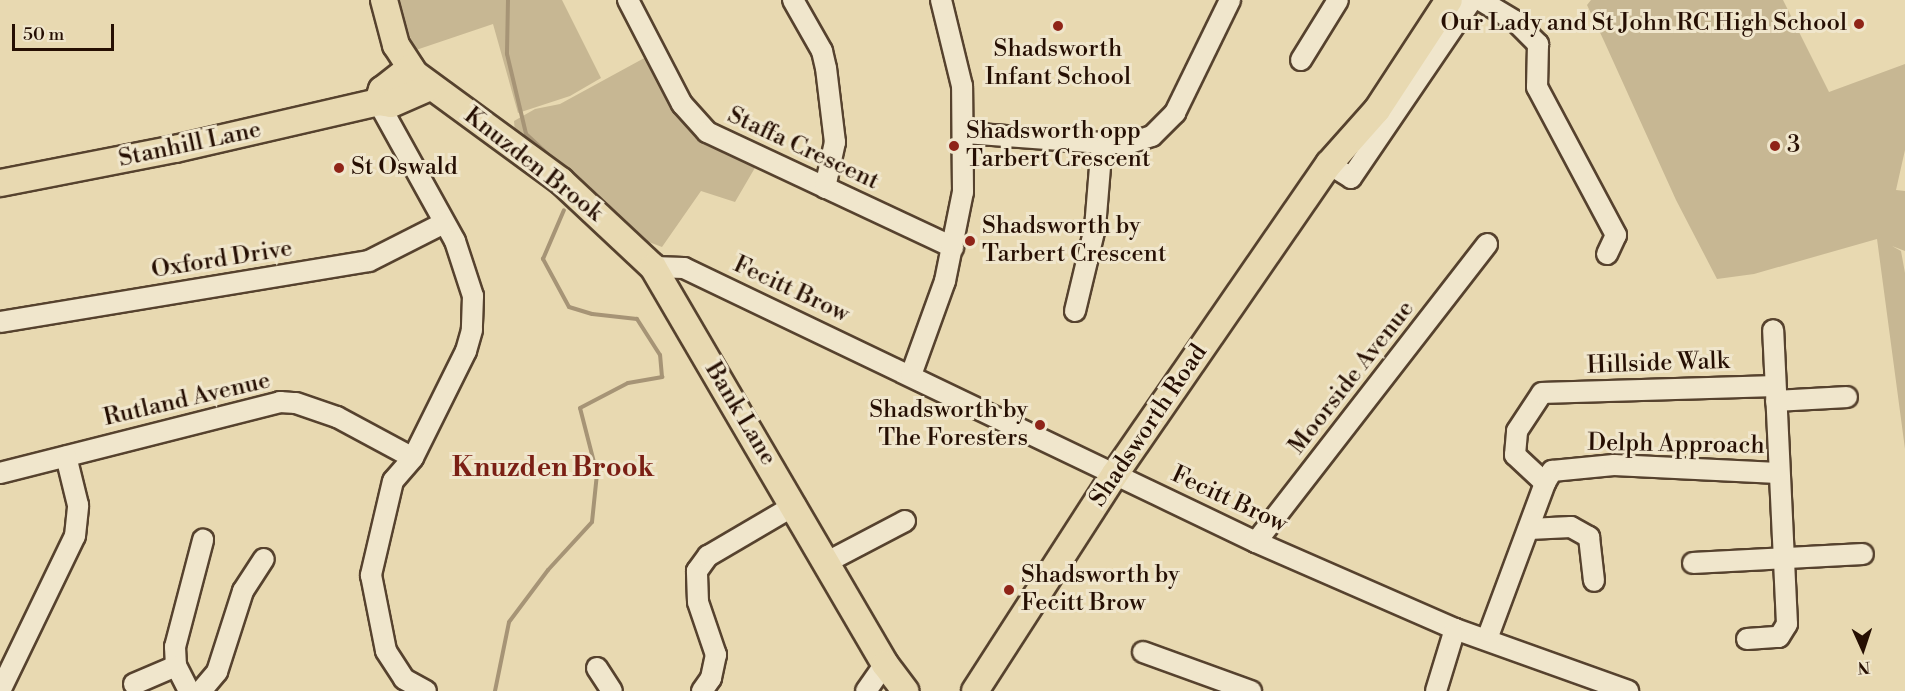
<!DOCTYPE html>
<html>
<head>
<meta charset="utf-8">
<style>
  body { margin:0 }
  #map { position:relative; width:1905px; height:691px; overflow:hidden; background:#e8d9b1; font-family:"Libre Bodoni",serif }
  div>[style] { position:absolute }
  .green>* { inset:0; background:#c7b793 }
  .stream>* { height:4px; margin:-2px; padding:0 2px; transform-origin:2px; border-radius:2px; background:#a69476 }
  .roads { filter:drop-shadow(2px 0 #56422e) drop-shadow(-2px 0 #56422e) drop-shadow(0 2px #56422e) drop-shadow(0 -2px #56422e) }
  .minor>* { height:20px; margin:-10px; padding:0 10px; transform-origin:10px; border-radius:10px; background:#f0e6cc }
  .major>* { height:26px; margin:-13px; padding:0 13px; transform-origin:13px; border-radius:13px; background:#e8d9b1 }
  .dots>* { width:16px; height:16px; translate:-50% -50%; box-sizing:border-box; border:3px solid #f0e6cc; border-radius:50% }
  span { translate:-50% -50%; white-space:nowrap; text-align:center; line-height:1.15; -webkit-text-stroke:6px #f0e6cc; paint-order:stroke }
  .poi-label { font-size:24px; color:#260f03 }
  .right { translate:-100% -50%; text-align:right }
  .left { translate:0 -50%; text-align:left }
  .street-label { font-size:24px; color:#260f03 }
  .quarter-label { font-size:27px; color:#7a1f14; font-weight:700 }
  .north { position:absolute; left:1833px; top:619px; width:60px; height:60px; -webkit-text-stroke:4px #f0e6cc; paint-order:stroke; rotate:177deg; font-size:16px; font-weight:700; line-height:24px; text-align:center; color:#260f03 }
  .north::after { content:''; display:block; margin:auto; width:21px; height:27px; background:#260f03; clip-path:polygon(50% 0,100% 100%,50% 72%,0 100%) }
  .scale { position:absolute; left:12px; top:24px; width:102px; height:27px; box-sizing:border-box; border:3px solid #260f03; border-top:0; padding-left:8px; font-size:18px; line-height:21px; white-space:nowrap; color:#260f03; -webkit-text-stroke:4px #f0e6cc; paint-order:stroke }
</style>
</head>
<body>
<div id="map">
  <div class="green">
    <div style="clip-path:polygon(399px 0,562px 0,601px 78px,570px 96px,518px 113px,493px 24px,416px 50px,401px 18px)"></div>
    <div style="clip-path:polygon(1591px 0,1783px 0,1829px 92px,1905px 64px,1905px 150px,1896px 190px,1905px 191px,1905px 251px,1892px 246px,1901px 251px,1905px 273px,1905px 449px,1877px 239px,1754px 274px,1717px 279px,1676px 200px,1604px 41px,1587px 5px)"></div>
    <div style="clip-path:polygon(648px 56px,688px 128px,703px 141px,756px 166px,735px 202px,701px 191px,662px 247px,633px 236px,515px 134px,514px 121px,535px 109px,560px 104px)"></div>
  </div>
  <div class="stream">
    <div style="left:508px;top:0;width:54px;rotate:91.1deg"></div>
    <div style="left:507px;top:54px;width:82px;rotate:76.6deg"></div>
    <div style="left:526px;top:134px;width:40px;rotate:43deg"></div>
    <div style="left:495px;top:691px;width:70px;rotate:-78.5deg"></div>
    <div style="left:509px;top:622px;width:65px;rotate:-53.1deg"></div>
    <div style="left:548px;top:570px;width:65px;rotate:-47.5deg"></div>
    <div style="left:592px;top:522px;width:48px;rotate:-84.1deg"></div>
    <div style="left:597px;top:474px;width:68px;rotate:-104.4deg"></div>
    <div style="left:580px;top:408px;width:54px;rotate:-27.5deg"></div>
    <div style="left:628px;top:383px;width:35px;rotate:-10deg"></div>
    <div style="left:662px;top:377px;width:22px;rotate:-95deg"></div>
    <div style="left:660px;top:355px;width:43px;rotate:-122.6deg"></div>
    <div style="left:637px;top:319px;width:45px;rotate:-173.7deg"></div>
    <div style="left:592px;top:314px;width:24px;rotate:-163deg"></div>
    <div style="left:569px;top:307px;width:55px;rotate:-118.4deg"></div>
    <div style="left:543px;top:259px;width:53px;rotate:-66.8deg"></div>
  </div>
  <div class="roads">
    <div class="minor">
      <div style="left:628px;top:0;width:117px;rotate:62.6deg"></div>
      <div style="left:682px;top:104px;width:38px;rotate:48deg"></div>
      <div style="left:707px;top:132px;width:272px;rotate:25.1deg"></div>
      <div style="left:793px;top:0;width:59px;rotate:60.4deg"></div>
      <div style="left:822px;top:51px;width:17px;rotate:77deg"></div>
      <div style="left:826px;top:68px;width:75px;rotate:83.1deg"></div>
      <div style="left:835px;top:142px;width:47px;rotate:102.3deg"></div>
      <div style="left:1480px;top:0;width:41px;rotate:31deg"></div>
      <div style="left:1515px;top:21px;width:33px;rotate:45deg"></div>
      <div style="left:1538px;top:44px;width:43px;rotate:91.3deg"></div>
      <div style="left:1537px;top:87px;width:168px;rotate:61.9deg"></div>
      <div style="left:1616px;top:235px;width:21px;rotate:115deg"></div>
      <div style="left:1301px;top:60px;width:70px;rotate:-58.3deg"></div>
      <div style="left:378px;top:102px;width:159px;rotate:61deg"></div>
      <div style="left:455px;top:241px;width:58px;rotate:71.9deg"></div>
      <div style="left:473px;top:296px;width:34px;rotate:92deg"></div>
      <div style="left:472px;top:330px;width:22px;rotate:106deg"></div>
      <div style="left:466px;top:351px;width:119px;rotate:116.4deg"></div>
      <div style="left:413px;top:458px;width:30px;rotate:131deg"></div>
      <div style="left:393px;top:481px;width:97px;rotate:103.2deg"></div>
      <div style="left:371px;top:575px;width:77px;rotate:78.8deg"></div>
      <div style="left:386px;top:651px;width:33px;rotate:57deg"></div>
      <div style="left:404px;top:679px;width:25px;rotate:29deg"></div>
      <div style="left:965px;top:133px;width:137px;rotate:4.2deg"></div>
      <div style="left:1102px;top:143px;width:28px"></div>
      <div style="left:1130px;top:143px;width:23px;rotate:-18deg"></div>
      <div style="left:1152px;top:136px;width:33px;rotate:-45deg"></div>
      <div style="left:1175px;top:113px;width:126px;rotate:-64deg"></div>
      <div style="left:1329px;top:164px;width:26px;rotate:32deg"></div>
      <div style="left:1351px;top:178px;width:215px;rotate:-55.8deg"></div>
      <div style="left:653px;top:267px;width:31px;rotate:2deg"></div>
      <div style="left:684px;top:268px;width:634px;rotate:25.6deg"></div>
      <div style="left:1256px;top:542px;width:217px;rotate:23.6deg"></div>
      <div style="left:1455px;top:629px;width:184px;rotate:19.7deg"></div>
      <div style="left:1075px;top:311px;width:85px;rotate:-76.5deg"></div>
      <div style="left:1095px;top:228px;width:85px;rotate:-85.3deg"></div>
      <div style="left:0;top:322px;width:374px;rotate:-9.4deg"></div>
      <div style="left:369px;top:261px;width:84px;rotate:-26.9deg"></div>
      <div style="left:911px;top:375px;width:100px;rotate:-70.1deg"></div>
      <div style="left:945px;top:281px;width:91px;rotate:-78.6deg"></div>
      <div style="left:963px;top:192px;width:106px;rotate:-90.5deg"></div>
      <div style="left:962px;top:86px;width:89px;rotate:-103.7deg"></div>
      <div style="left:1776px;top:401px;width:71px;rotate:-3.2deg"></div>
      <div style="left:0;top:473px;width:289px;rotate:-14.2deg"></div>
      <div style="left:280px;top:402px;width:16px;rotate:4deg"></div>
      <div style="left:296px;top:403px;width:43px;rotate:18.9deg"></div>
      <div style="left:337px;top:417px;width:86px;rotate:28.3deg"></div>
      <div style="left:1545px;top:483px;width:14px;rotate:-60deg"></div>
      <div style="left:1552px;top:471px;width:62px;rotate:-5.5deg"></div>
      <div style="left:1614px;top:465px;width:164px;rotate:2.8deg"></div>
      <div style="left:1529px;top:529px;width:42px;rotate:-2.7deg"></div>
      <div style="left:1571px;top:527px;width:21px;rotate:29deg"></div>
      <div style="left:1589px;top:537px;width:44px;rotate:83.5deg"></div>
      <div style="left:1256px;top:542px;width:377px;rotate:-52.2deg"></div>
      <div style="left:827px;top:562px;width:88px;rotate:-27.7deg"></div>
      <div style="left:1693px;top:563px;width:170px;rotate:-3deg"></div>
      <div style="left:1487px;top:639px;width:166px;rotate:-69.6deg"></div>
      <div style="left:1545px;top:483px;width:41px;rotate:-137deg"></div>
      <div style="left:1515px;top:455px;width:24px;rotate:-85deg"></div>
      <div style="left:1517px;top:431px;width:45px;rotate:-56.7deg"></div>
      <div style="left:1542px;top:393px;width:233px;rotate:-1.7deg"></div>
      <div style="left:1747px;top:639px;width:32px;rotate:-4deg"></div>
      <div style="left:1779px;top:637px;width:15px;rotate:-58deg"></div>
      <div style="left:1787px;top:624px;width:294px;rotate:-92.7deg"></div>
      <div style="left:1143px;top:652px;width:115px;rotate:19.9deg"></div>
      <div style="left:597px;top:668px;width:27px;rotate:57deg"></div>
      <div style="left:134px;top:684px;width:46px;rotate:-23.2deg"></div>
      <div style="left:0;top:691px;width:172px;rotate:-64.2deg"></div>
      <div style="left:75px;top:536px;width:31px;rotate:-84deg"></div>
      <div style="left:78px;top:505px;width:50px;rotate:-103.8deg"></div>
      <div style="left:189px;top:691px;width:28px;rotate:-117deg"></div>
      <div style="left:176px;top:666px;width:19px;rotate:-93deg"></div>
      <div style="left:175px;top:647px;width:111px;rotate:-75.3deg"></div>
      <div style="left:201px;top:691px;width:25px;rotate:-50deg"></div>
      <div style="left:217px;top:672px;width:85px;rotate:-72.2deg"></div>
      <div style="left:243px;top:591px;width:38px;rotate:-57deg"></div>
      <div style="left:702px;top:691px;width:16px;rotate:-55deg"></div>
      <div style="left:711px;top:678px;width:24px;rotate:-78deg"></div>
      <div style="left:716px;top:655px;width:56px;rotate:-108.8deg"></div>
      <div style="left:698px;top:602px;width:31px;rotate:-92deg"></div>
      <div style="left:697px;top:571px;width:19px;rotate:-54deg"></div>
      <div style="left:708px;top:556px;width:101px;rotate:-30.4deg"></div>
      <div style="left:866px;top:691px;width:33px;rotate:-55deg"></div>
      <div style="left:1436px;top:691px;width:65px;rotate:-73deg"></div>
    </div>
    <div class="major">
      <div style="left:384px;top:0;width:47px;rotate:75.1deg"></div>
      <div style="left:396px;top:45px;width:35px;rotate:57deg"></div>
      <div style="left:415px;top:74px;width:181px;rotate:36.2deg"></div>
      <div style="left:561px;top:181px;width:126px;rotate:43.1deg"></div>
      <div style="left:653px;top:267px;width:460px;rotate:59.7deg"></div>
      <div style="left:885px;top:664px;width:34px;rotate:53deg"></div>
      <div style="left:378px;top:102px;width:13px;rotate:-72deg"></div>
      <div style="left:382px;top:90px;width:36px;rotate:-38deg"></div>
      <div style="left:0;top:183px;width:178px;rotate:-11deg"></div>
      <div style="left:175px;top:149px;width:208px;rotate:-13deg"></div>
      <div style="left:378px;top:102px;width:13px;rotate:9deg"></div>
      <div style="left:391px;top:104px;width:43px;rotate:-23.6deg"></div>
      <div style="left:975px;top:691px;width:258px;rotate:-57.2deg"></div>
      <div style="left:1115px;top:474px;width:377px;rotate:-55.4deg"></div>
      <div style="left:1329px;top:164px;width:72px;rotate:-48.4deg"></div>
      <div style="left:1377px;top:110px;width:131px;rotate:-56.8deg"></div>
    </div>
  </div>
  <div class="dots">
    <div style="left:1859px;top:24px;background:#8f2418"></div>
    <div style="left:1058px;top:26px;background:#8f2418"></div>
    <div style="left:954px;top:146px;background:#8f2418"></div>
    <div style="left:1775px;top:146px;background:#8f2418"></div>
    <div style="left:339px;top:168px;background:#8f2418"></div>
    <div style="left:970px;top:241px;background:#8f2418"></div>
    <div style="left:1040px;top:425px;background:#8f2418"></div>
    <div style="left:1009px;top:590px;background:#8f2418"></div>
  </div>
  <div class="poi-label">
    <span class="right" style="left:1847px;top:24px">Our Lady and St John RC High School</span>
    <span style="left:1058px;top:64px">Shadsworth<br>Infant School</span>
    <span class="left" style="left:966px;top:146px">Shadsworth opp<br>Tarbert Crescent</span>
    <span class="left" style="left:1787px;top:146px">3</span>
    <span class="left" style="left:351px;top:168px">St Oswald</span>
    <span class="left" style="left:982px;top:241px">Shadsworth by<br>Tarbert Crescent</span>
    <span class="right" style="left:1028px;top:425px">Shadsworth by<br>The Foresters</span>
    <span class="left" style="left:1021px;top:590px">Shadsworth by<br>Fecitt Brow</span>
  </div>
  <div class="street-label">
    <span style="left:190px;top:145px;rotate:-12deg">Stanhill Lane</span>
    <span style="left:803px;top:149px;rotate:25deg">Staffa Crescent</span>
    <span style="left:533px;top:165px;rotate:38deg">Knuzden Brook</span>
    <span style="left:222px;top:260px;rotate:-9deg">Oxford Drive</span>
    <span style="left:791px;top:290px;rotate:25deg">Fecitt Brow</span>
    <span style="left:1658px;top:364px;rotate:-2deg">Hillside Walk</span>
    <span style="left:1352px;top:378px;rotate:-52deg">Moorside Avenue</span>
    <span style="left:187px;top:400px;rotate:-13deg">Rutland Avenue</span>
    <span style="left:740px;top:414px;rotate:59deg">Bank Lane</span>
    <span style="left:1149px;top:426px;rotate:-56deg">Shadsworth Road</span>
    <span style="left:1676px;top:445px;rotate:1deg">Delph Approach</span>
    <span style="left:1229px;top:500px;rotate:25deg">Fecitt Brow</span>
  </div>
  <div class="quarter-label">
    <span style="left:553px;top:469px">Knuzden Brook</span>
  </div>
  <div class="north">N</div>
  <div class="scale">50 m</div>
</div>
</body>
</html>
